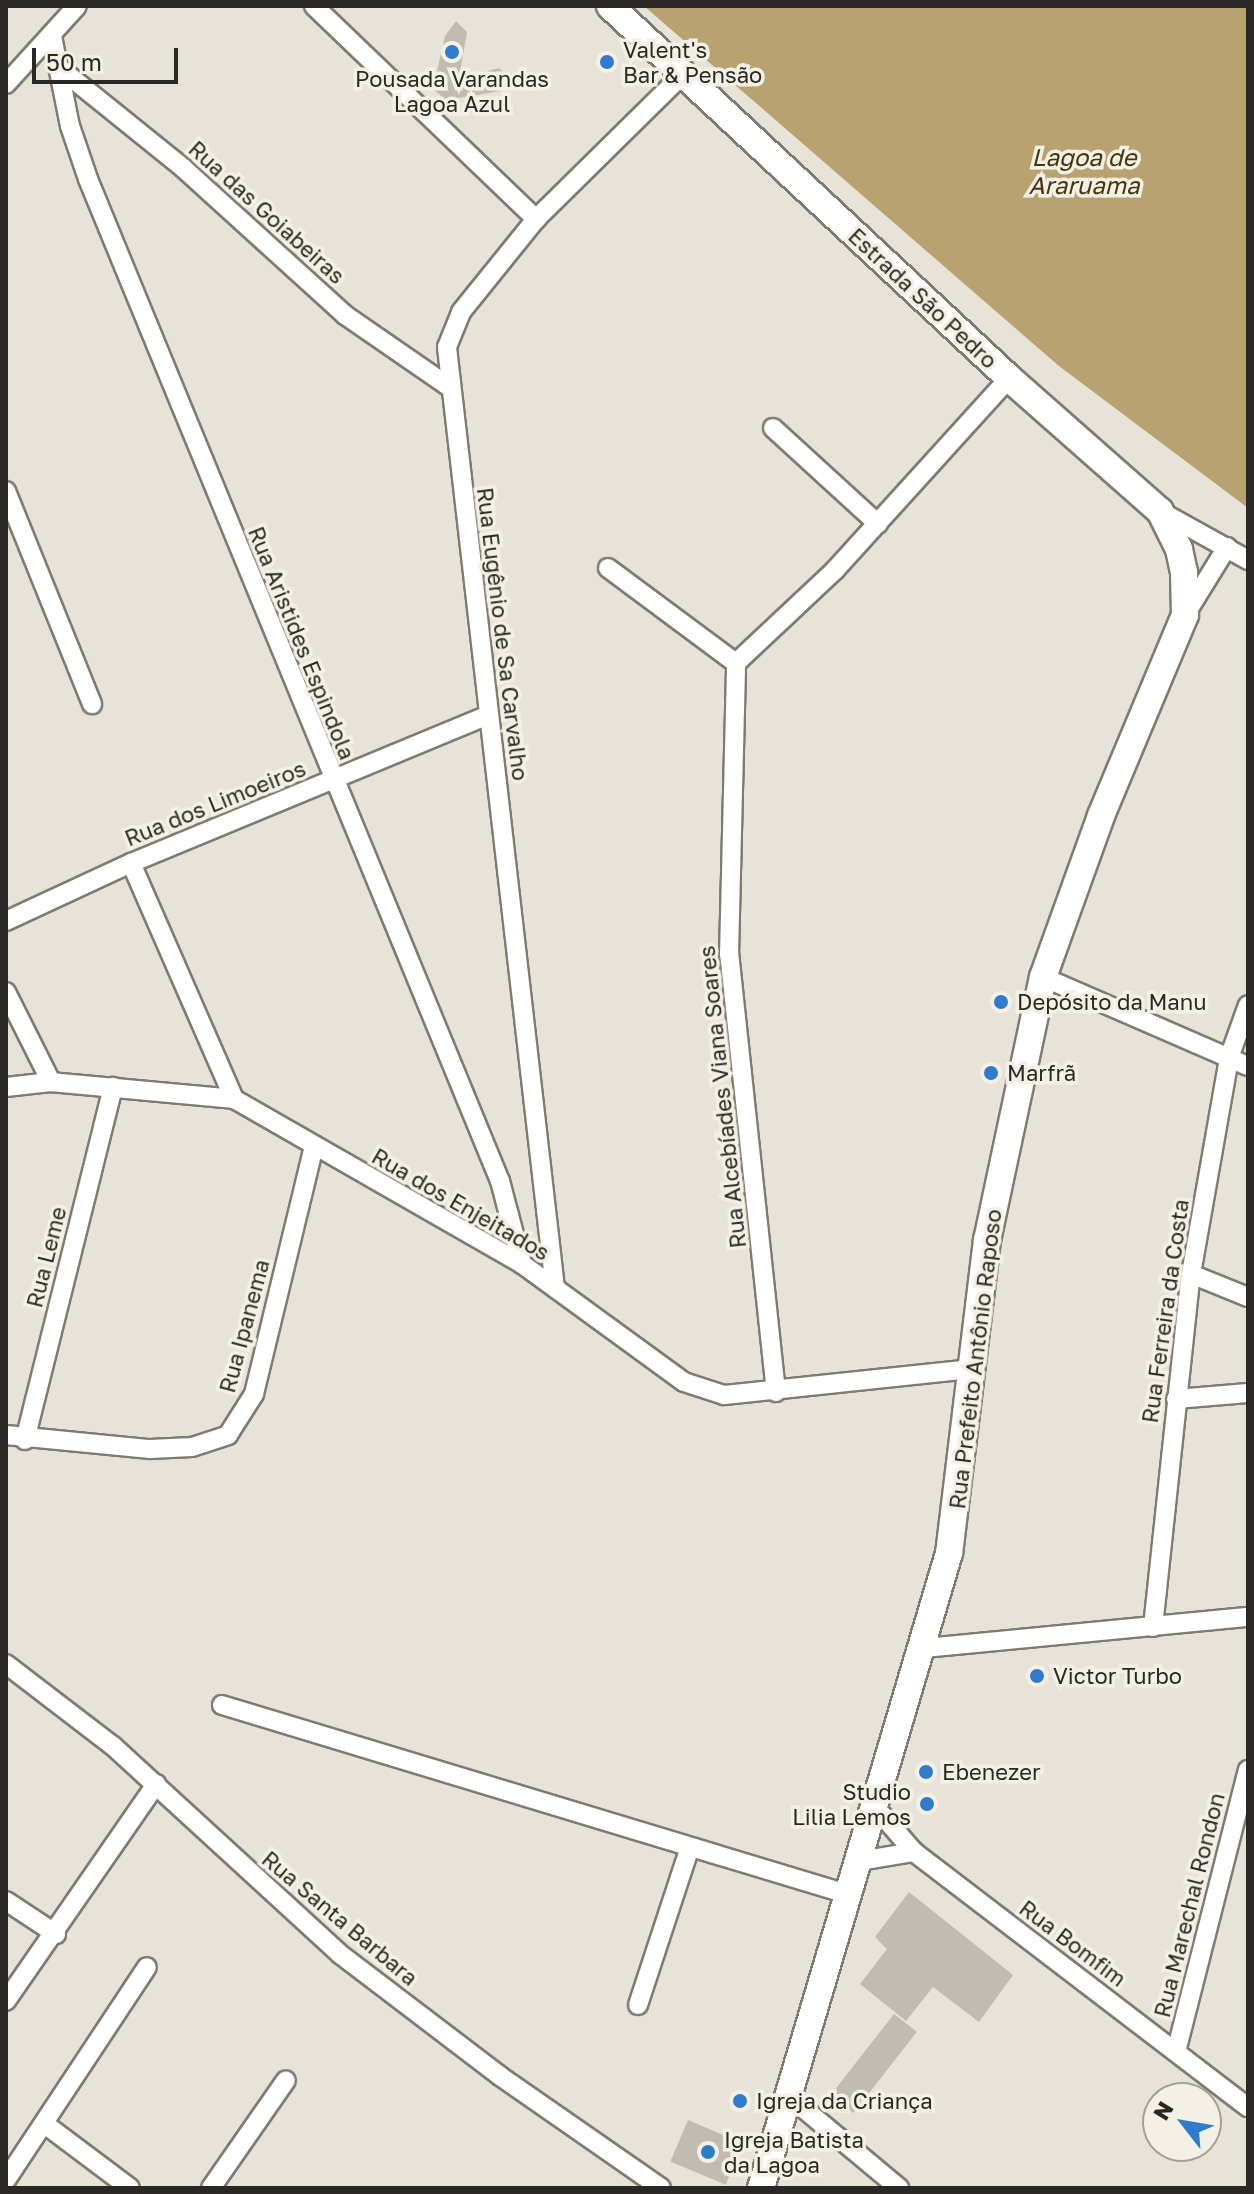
<!DOCTYPE html>
<html>
<head>
<meta charset="utf-8">
<style>
  body { margin:0 }
  #map { position:relative; width:1254px; height:2194px; overflow:hidden; background:#e7e3d8; font-family:"Golos Text",sans-serif }
  div>[style] { position:absolute }
  .water>* { inset:0; background:#b7a270 }
  .building>* { inset:0; background:#c0bcb1; transform-origin:0 0 }
  .roads { filter:drop-shadow(2px 0 #7f7b71) drop-shadow(-2px 0 #7f7b71) drop-shadow(0 2px #7f7b71) drop-shadow(0 -2px #7f7b71) }
  .street>* { height:18px; margin:-9px; padding:0 9px; transform-origin:9px; border-radius:9px; background:#fff }
  .secondary>* { height:26px; margin:-13px; padding:0 13px; transform-origin:13px; border-radius:13px; background:#fff }
  .dots>* { width:22px; height:22px; translate:-50% -50%; box-sizing:border-box; border:4px solid #f4f0e5; border-radius:50% }
  span { translate:-50% -50%; white-space:nowrap; text-align:center; line-height:1.15; -webkit-text-stroke:7px #f4f0e5; paint-order:stroke }
  .poi-label { font-size:22px; color:#2a2824 }
  .left { translate:0 -50%; text-align:left }
  .right { translate:-100% -50%; text-align:right }
  .street-label { font-size:22px; color:#2a2824 }
  .water-label { font-size:24px; color:#46360d; font-style:italic }
  .frame { position:absolute; inset:0; border:8px solid #2a2824; pointer-events:none }
  .north { position:absolute; left:1142px; top:2082px; width:80px; height:80px; box-sizing:border-box; background:#f4f0e5; border:2px solid #a3a098; border-radius:50%; rotate:301deg; font-size:22px; font-weight:700; line-height:32px; text-align:center; color:#2a2824 }
  .north::after { content:''; display:block; margin:auto; width:28px; height:36px; background:#307ccc; clip-path:polygon(50% 0,100% 100%,50% 72%,0 100%) }
  .scale { position:absolute; left:32px; top:48px; width:146px; height:36px; box-sizing:border-box; border:4px solid #2a2824; border-top:0; padding-left:10px; font-size:24px; line-height:28px; white-space:nowrap; color:#2a2824; -webkit-text-stroke:6px #f4f0e5; paint-order:stroke }
</style>
</head>
<body>
<div id="map">
  <div class="water">
    <div style="clip-path:polygon(644px 6px,1248px 6px,1248px 508px,1059px 366px)"></div>
  </div>
  <div class="building">
    <div style="clip-path:polygon(456px 21px,467px 32px,459px 78px,499px 68px,511px 79px,501px 91px,446px 100px,433px 89px,445px 36px)"></div>
    <div style="clip-path:polygon(909px 1892px,1013px 1975px,979px 2022px,933px 1987px,906px 2021px,860px 1984px,887px 1949px,875px 1937px)"></div>
    <div style="left:894px;top:2014px;width:29px;height:103px;rotate:38deg"></div>
    <div style="left:688px;top:2120px;width:60px;height:45px;rotate:23deg"></div>
  </div>
  <div class="roads">
    <div class="street">
      <div style="left:314px;top:6px;width:308px;rotate:43.8deg"></div>
      <div style="left:52px;top:36px;width:92px;rotate:78.7deg"></div>
      <div style="left:70px;top:126px;width:56px;rotate:71.2deg"></div>
      <div style="left:88px;top:179px;width:1083px;rotate:67.65deg"></div>
      <div style="left:500px;top:1181px;width:86px;rotate:75.2deg"></div>
      <div style="left:58px;top:67px;width:161px;rotate:38.9deg"></div>
      <div style="left:183px;top:168px;width:219px;rotate:42.2deg"></div>
      <div style="left:345px;top:315px;width:125px;rotate:34.6deg"></div>
      <div style="left:6px;top:84px;width:105px;rotate:-47.7deg"></div>
      <div style="left:773px;top:428px;width:142px;rotate:42.4deg"></div>
      <div style="left:6px;top:491px;width:230px;rotate:68deg"></div>
      <div style="left:1160px;top:511px;width:101px;rotate:29.1deg"></div>
      <div style="left:608px;top:568px;width:159px;rotate:36.6deg"></div>
      <div style="left:1185px;top:615px;width:80px;rotate:-58.3deg"></div>
      <div style="left:131px;top:863px;width:257px;rotate:66.4deg"></div>
      <div style="left:6px;top:921px;width:138px;rotate:-24.9deg"></div>
      <div style="left:131px;top:863px;width:387px;rotate:-22.5deg"></div>
      <div style="left:1043px;top:977px;width:223px;rotate:23.5deg"></div>
      <div style="left:6px;top:992px;width:101px;rotate:63.4deg"></div>
      <div style="left:6px;top:1087px;width:45px;rotate:-6.3deg"></div>
      <div style="left:51px;top:1082px;width:184px;rotate:5.3deg"></div>
      <div style="left:234px;top:1099px;width:332px;rotate:29.8deg"></div>
      <div style="left:522px;top:1264px;width:200px;rotate:36.1deg"></div>
      <div style="left:684px;top:1382px;width:42px;rotate:18deg"></div>
      <div style="left:724px;top:1395px;width:248px;rotate:-6deg"></div>
      <div style="left:1191px;top:1274px;width:61px;rotate:22deg"></div>
      <div style="left:555px;top:1288px;width:947px;rotate:-96.55deg"></div>
      <div style="left:447px;top:347px;width:38px;rotate:-68deg"></div>
      <div style="left:461px;top:312px;width:119px;rotate:-51.1deg"></div>
      <div style="left:536px;top:219px;width:206px;rotate:-44.6deg"></div>
      <div style="left:776px;top:1392px;width:440px;rotate:-96.1deg"></div>
      <div style="left:729px;top:955px;width:292px;rotate:-88.6deg"></div>
      <div style="left:736px;top:663px;width:136px;rotate:-43.2deg"></div>
      <div style="left:835px;top:570px;width:259px;rotate:-47.8deg"></div>
      <div style="left:1176px;top:1399px;width:72px;rotate:-4.8deg"></div>
      <div style="left:6px;top:1435px;width:145px;rotate:5.6deg"></div>
      <div style="left:150px;top:1449px;width:42px;rotate:-2.7deg"></div>
      <div style="left:192px;top:1447px;width:38px;rotate:-18deg"></div>
      <div style="left:228px;top:1435px;width:49px;rotate:-57.6deg"></div>
      <div style="left:254px;top:1394px;width:255px;rotate:-76.4deg"></div>
      <div style="left:25px;top:1440px;width:364px;rotate:-76deg"></div>
      <div style="left:1153px;top:1627px;width:355px;rotate:-83.9deg"></div>
      <div style="left:1191px;top:1274px;width:219px;rotate:-80deg"></div>
      <div style="left:1229px;top:1058px;width:56px;rotate:-70.3deg"></div>
      <div style="left:925px;top:1648px;width:324px;rotate:-5.5deg"></div>
      <div style="left:6px;top:1664px;width:135px;rotate:37.5deg"></div>
      <div style="left:113px;top:1746px;width:308px;rotate:42.5deg"></div>
      <div style="left:340px;top:1954px;width:201px;rotate:37.3deg"></div>
      <div style="left:500px;top:2076px;width:196px;rotate:34.8deg"></div>
      <div style="left:222px;top:1705px;width:656px;rotate:16.83deg"></div>
      <div style="left:876px;top:1808px;width:58px;rotate:49.2deg"></div>
      <div style="left:914px;top:1852px;width:420px;rotate:37.4deg"></div>
      <div style="left:860px;top:1861px;width:55px;rotate:-9.5deg"></div>
      <div style="left:6px;top:1901px;width:60px;rotate:33.4deg"></div>
      <div style="left:6px;top:2001px;width:264px;rotate:-55.3deg"></div>
      <div style="left:638px;top:2005px;width:166px;rotate:-71.8deg"></div>
      <div style="left:1176px;top:2052px;width:291px;rotate:-75.7deg"></div>
      <div style="left:791px;top:2098px;width:141px;rotate:39.8deg"></div>
      <div style="left:46px;top:2125px;width:105px;rotate:36.9deg"></div>
      <div style="left:6px;top:2180px;width:255px;rotate:-56.5deg"></div>
      <div style="left:211px;top:2188px;width:131px;rotate:-55.2deg"></div>
    </div>
    <div class="secondary">
      <div style="left:610px;top:6px;width:546px;rotate:42.99deg"></div>
      <div style="left:1009px;top:378px;width:201px;rotate:41.4deg"></div>
      <div style="left:1160px;top:511px;width:42px;rotate:63.4deg"></div>
      <div style="left:1179px;top:549px;width:24px;rotate:78deg"></div>
      <div style="left:1184px;top:572px;width:43px;rotate:88.7deg"></div>
      <div style="left:1185px;top:615px;width:218px;rotate:112.7deg"></div>
      <div style="left:1101px;top:816px;width:171px;rotate:109.8deg"></div>
      <div style="left:1043px;top:977px;width:269px;rotate:102deg"></div>
      <div style="left:987px;top:1240px;width:315px;rotate:96.9deg"></div>
      <div style="left:949px;top:1553px;width:662px;rotate:106.49deg"></div>
    </div>
  </div>
  <div class="dots">
    <div style="left:452px;top:52px;background:#307ccc"></div>
    <div style="left:607px;top:62px;background:#307ccc"></div>
    <div style="left:1001px;top:1002px;background:#307ccc"></div>
    <div style="left:991px;top:1073px;background:#307ccc"></div>
    <div style="left:1037px;top:1676px;background:#307ccc"></div>
    <div style="left:926px;top:1772px;background:#307ccc"></div>
    <div style="left:927px;top:1804px;background:#307ccc"></div>
    <div style="left:740px;top:2101px;background:#307ccc"></div>
    <div style="left:708px;top:2152px;background:#307ccc"></div>
  </div>
  <div class="poi-label">
    <span class="left" style="left:623px;top:62px">Valent's<br>Bar &amp; Pensão</span>
    <span style="left:452px;top:91px">Pousada Varandas<br>Lagoa Azul</span>
    <span class="left" style="left:1017px;top:1002px">Depósito da Manu</span>
    <span class="left" style="left:1007px;top:1073px">Marfrã</span>
    <span class="left" style="left:1053px;top:1676px">Victor Turbo</span>
    <span class="left" style="left:942px;top:1772px">Ebenezer</span>
    <span class="right" style="left:911px;top:1804px">Studio<br>Lilia Lemos</span>
    <span class="left" style="left:756px;top:2101px">Igreja da Criança</span>
    <span class="left" style="left:724px;top:2152px">Igreja Batista<br>da Lagoa</span>
  </div>
  <div class="street-label">
    <span style="left:267px;top:212px;rotate:42deg">Rua das Goiabeiras</span>
    <span style="left:923px;top:298px;rotate:43deg">Estrada São Pedro</span>
    <span style="left:503px;top:634px;rotate:83deg">Rua Eugênio de Sa Carvalho</span>
    <span style="left:302px;top:643px;rotate:68deg">Rua Aristides Espindola</span>
    <span style="left:215px;top:803px;rotate:-22deg">Rua dos Limoeiros</span>
    <span style="left:722px;top:1097px;rotate:-96deg">Rua Alcebíades Viana Soares</span>
    <span style="left:461px;top:1204px;rotate:30deg">Rua dos Enjeitados</span>
    <span style="left:46px;top:1257px;rotate:-76deg">Rua Leme</span>
    <span style="left:1165px;top:1311px;rotate:-82deg">Rua Ferreira da Costa</span>
    <span style="left:244px;top:1326px;rotate:-75deg">Rua Ipanema</span>
    <span style="left:975px;top:1359px;rotate:-83deg">Rua Prefeito Antônio Raposo</span>
    <span style="left:1189px;top:1905px;rotate:-76deg">Rua Marechal Rondon</span>
    <span style="left:340px;top:1918px;rotate:40deg">Rua Santa Barbara</span>
    <span style="left:1073px;top:1943px;rotate:37deg">Rua Bomfim</span>
  </div>
  <div class="water-label">
    <span style="left:1084px;top:171px">Lagoa de<br>Araruama</span>
  </div>
  <div class="frame"></div>
  <div class="north">N</div>
  <div class="scale">50 m</div>
</div>
</body>
</html>
